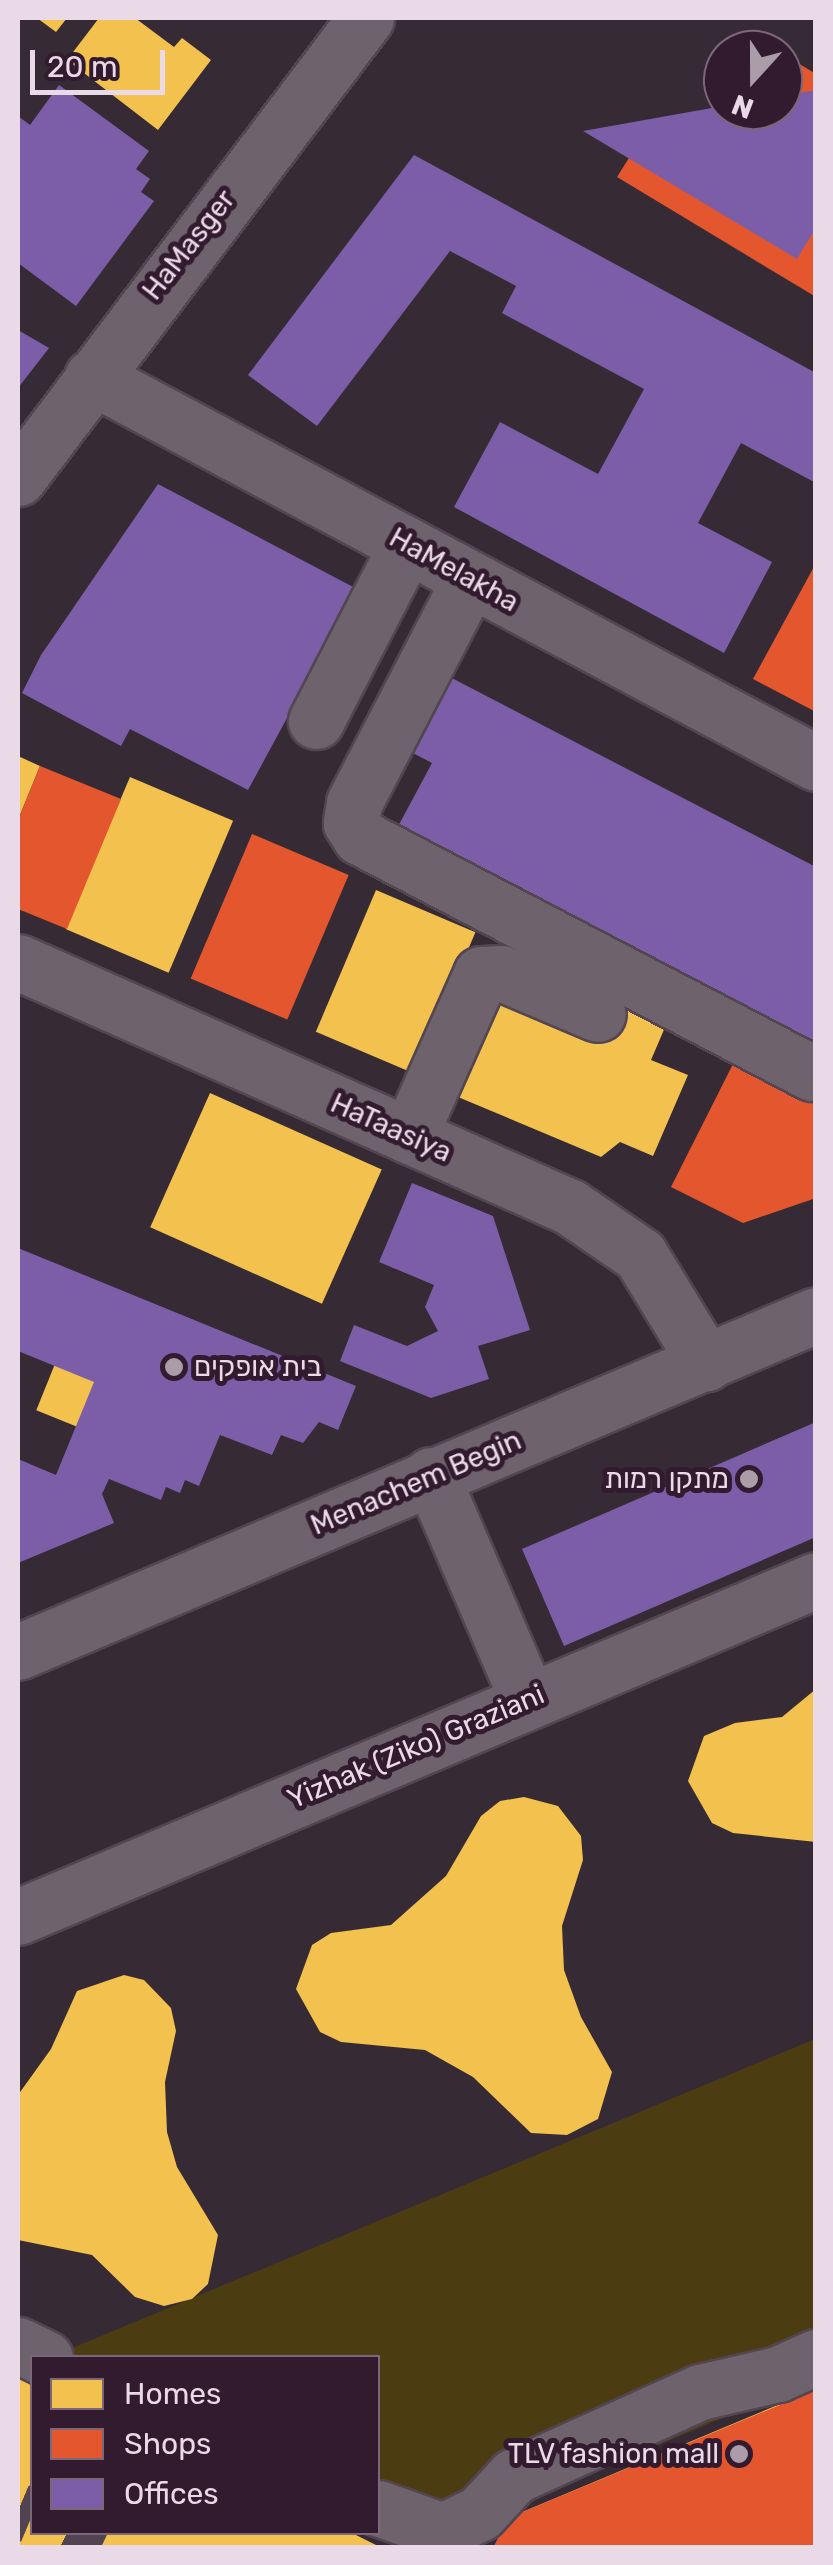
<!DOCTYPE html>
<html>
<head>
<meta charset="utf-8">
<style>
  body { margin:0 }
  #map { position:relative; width:833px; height:2565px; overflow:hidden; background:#362a35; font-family:Rubik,Heebo,sans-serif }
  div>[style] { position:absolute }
  .green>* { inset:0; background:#4c3c12 }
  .homes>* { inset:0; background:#f2c14e; transform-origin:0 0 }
  .shops>* { inset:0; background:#e4572e; transform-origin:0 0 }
  .offices>* { inset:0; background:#7b5ea7 }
  .minor-tunnel>* { height:55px; margin-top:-27.5px; transform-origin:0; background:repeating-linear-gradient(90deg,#514450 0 55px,transparent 0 83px) }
  .roads { filter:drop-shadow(2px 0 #534650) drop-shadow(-2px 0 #534650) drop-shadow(0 2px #534650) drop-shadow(0 -2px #534650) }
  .minor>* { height:55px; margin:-27.5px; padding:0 27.5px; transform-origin:27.5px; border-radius:27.5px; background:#6e636c }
  .dots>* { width:28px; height:28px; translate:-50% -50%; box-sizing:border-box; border:5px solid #321a2f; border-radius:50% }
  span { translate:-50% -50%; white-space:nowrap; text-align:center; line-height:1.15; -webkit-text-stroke:10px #321a2f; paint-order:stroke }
  .street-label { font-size:28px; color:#ead9e7 }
  .poi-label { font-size:28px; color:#ead9e7 }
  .left { translate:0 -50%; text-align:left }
  .right { translate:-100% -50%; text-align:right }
  .frame { position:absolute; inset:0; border:20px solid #ead9e7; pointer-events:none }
  .legend { position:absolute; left:30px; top:2355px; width:350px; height:180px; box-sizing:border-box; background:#321a2f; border:2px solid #7c6679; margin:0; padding:12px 18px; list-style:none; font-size:30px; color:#ead9e7 }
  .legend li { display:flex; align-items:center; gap:20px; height:50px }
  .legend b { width:50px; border:2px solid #7c6679 }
  .north { position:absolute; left:703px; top:30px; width:100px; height:100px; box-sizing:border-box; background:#321a2f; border:2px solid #7c6679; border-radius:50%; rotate:201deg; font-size:28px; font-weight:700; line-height:40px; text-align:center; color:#ead9e7 }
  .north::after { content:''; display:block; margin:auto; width:35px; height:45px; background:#ab9ca9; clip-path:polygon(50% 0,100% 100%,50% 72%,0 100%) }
  .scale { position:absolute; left:30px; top:50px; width:135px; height:45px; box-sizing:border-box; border:5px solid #ead9e7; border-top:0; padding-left:12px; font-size:30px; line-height:35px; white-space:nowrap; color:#ead9e7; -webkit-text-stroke:8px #321a2f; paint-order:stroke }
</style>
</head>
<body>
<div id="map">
  <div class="green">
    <div style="clip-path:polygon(815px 2039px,815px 2379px,446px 2535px,378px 2502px,378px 2358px,78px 2358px,65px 2351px)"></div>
  </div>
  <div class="homes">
    <div style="clip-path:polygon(37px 18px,67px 18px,56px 32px)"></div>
    <div style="clip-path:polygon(99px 18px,135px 18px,174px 47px,182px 38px,211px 60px,158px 130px,67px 60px)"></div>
    <div style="clip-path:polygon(18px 756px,40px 766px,18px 820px)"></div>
    <div style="left:130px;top:777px;width:112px;height:165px;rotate:23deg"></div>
    <div style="left:376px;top:890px;width:108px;height:154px;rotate:23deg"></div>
    <div style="clip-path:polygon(488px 990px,604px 1000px,666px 1025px,651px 1060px,688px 1075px,653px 1156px,620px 1142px,601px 1157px,446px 1092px)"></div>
    <div style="left:210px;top:1093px;width:188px;height:147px;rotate:24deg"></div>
    <div style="left:61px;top:1349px;width:122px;height:66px;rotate:22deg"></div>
    <div style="clip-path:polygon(816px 1689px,816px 1842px,733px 1833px,712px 1823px,688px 1781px,704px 1736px,735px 1723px,782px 1717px)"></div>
    <div style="clip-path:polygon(524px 1797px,558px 1806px,581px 1836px,583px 1860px,562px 1926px,564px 1970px,581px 2017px,612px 2072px,598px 2119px,567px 2135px,531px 2133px,473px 2077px,425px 2050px,341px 2042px,320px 2032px,296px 1989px,312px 1945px,331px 1933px,391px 1925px,446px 1876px,481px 1816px,500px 1801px)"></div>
    <div style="clip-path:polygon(124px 1975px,144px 1980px,171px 2008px,176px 2031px,165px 2082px,167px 2132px,177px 2167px,218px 2235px,208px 2284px,192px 2299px,164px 2306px,135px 2297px,92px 2255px,18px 2240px,18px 2095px,51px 2049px,77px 1991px)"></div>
    <div style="clip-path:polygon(18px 2378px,32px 2385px,32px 2532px,350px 2532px,382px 2548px,18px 2548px)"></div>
    <div style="clip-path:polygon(816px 2389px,816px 2548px,520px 2548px,508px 2518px)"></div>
  </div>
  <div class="shops">
    <div style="clip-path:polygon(783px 54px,816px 74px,816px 297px,617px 177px,644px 134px,701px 168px,736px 110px,783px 110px)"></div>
    <div style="clip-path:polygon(816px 563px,816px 712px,753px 679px)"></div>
    <div style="clip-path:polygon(40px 766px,121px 799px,67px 929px,18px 909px,18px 820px)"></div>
    <div style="left:252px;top:834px;width:105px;height:157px;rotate:23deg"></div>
    <div style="clip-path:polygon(734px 1062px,816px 1102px,816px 1198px,743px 1223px,671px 1187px)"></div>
    <div style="clip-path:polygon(816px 2390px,816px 2548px,493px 2548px,508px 2518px)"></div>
  </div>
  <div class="offices">
    <div style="clip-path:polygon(59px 85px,149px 151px,136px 169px,150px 179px,141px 192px,154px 201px,76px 306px,18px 263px,18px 116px,30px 125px)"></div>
    <div style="clip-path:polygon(816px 90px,816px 228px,797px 259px,583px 131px,723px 106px,783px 110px,783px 96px)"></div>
    <div style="clip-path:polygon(414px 155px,816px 373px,816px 483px,741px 443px,698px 523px,772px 562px,724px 653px,454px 507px,500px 422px,598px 474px,644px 389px,502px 313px,516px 286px,450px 251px,317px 426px,248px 375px)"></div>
    <div style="clip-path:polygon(18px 330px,49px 348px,18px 388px)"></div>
    <div style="clip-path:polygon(158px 484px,357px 589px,248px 790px,130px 729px,121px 746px,22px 693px,41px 655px)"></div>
    <div style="clip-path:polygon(446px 675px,816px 867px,816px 1051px,395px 832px,432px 763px,407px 750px)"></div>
    <div style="clip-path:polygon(412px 1183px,493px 1216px,530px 1330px,478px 1346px,489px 1379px,431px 1398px,340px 1361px,354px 1325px,407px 1346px,438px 1331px,425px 1307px,434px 1285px,379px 1262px)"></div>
    <div style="clip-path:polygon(18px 1248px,356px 1386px,338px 1430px,319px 1422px,303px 1443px,281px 1435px,272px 1455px,220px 1435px,199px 1486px,185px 1480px,180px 1493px,166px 1487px,161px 1500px,109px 1479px,102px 1494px,114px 1523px,18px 1563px,18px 1459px,56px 1475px,94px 1382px,18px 1351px)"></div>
    <div style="clip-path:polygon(816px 1422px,816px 1537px,564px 1646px,522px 1549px)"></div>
  </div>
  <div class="minor-tunnel">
    <div style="left:18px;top:2510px;width:15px;rotate:23deg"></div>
    <div style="left:67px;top:2532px;width:37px;rotate:26deg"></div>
  </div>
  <div class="roads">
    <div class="minor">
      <div style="left:92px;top:377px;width:820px;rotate:28.06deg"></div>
      <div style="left:18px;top:478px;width:577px;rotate:-52.89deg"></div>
      <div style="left:470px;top:579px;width:252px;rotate:117.4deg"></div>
      <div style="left:354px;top:803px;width:20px;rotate:99deg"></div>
      <div style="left:351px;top:823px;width:17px;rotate:57deg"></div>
      <div style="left:360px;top:837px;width:510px;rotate:27.57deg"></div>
      <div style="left:316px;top:721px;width:198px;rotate:-62.7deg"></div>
      <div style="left:18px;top:962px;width:604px;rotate:23.93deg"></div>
      <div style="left:570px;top:1207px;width:85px;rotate:34.4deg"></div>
      <div style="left:640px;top:1255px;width:127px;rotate:58.6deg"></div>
      <div style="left:409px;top:1136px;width:177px;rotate:-66deg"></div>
      <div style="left:481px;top:974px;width:20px;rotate:-3deg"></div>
      <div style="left:501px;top:973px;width:105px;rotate:22.9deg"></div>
      <div style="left:431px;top:1475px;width:243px;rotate:66.7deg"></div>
      <div style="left:18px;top:1652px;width:866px;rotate:-22.89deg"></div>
      <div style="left:18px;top:1917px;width:866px;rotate:-22.89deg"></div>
      <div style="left:18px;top:2345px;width:30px;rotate:26deg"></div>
      <div style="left:378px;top:2508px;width:69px;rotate:19.5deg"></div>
      <div style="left:443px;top:2531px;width:41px;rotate:-25.9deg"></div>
      <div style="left:480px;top:2513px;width:50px;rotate:-47.4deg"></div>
      <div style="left:514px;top:2476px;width:204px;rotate:-24.3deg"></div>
      <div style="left:700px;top:2392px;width:80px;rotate:-13deg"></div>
      <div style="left:778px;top:2374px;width:42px;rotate:-24.1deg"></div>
    </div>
  </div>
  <div class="dots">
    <div style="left:174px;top:1367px;background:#ab9ca9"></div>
    <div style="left:749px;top:1479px;background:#ab9ca9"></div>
    <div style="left:739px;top:2454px;background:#ab9ca9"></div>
  </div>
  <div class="street-label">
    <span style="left:189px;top:245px;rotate:-52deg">HaMasger</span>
    <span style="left:454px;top:570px;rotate:29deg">HaMelakha</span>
    <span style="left:391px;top:1128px;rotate:24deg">HaTaasiya</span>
    <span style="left:416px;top:1483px;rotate:-23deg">Menachem Begin</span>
    <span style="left:416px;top:1747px;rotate:-23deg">Yizhak (Ziko) Graziani</span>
  </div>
  <div class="poi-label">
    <span class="left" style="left:194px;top:1367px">בית אופקים</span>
    <span class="right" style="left:729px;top:1479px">מתקן רמות</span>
    <span class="right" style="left:719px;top:2454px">TLV fashion mall</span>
  </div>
  <div class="frame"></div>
  <ul class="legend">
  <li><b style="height:28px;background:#f2c14e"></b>Homes</li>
  <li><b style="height:28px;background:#e4572e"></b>Shops</li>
  <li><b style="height:28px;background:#7b5ea7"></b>Offices</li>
  </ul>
  <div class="north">N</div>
  <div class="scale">20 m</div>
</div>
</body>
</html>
